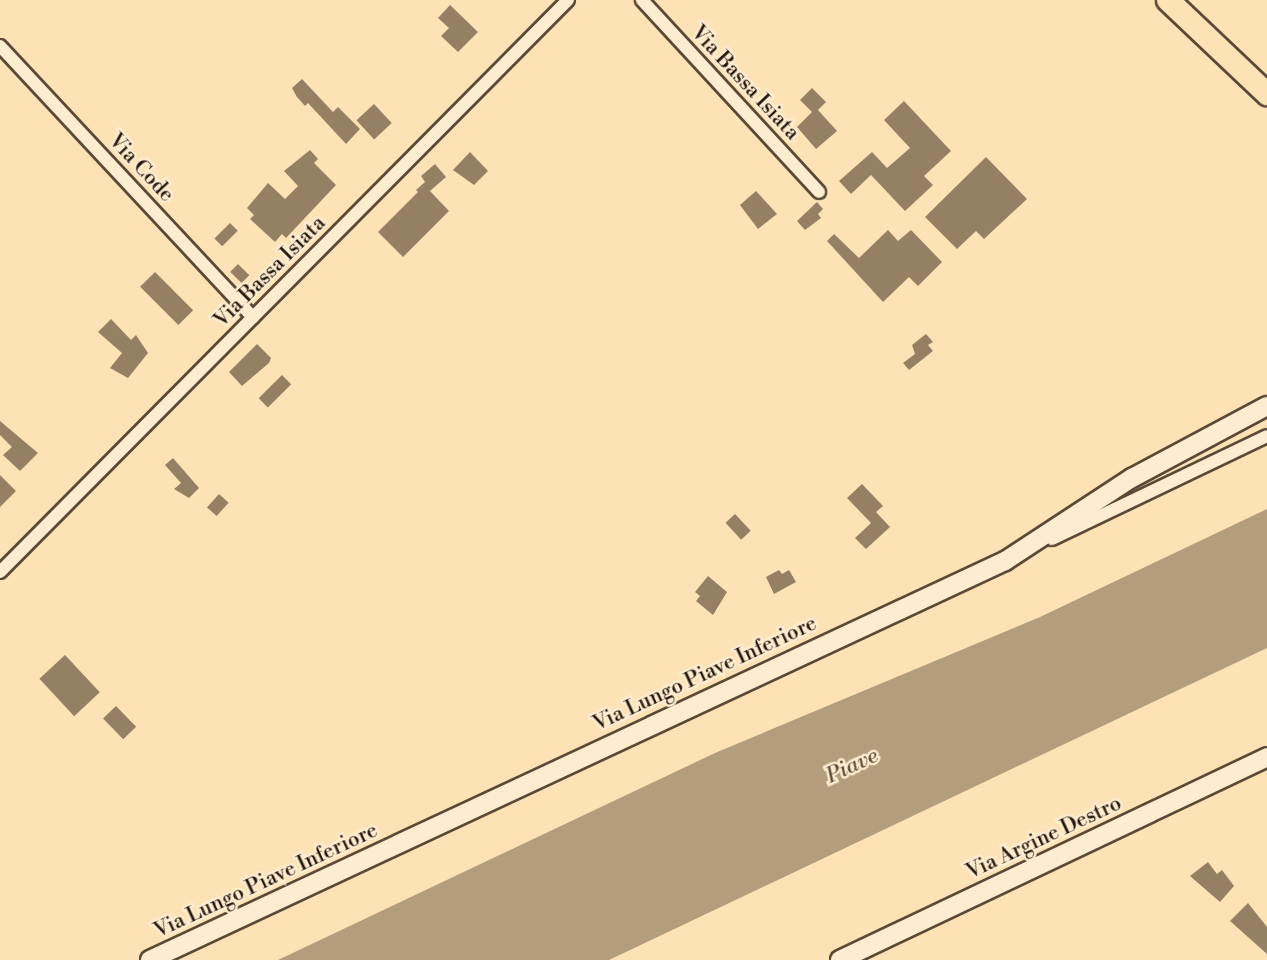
<!DOCTYPE html>
<html>
<head>
<meta charset="utf-8">
<style>
  body { margin:0 }
  #map { position:relative; width:1267px; height:960px; overflow:hidden; background:#fde2b6; font-family:"Libre Bodoni",serif }
  div>[style] { position:absolute }
  .water>* { inset:0; background:#b49d7c }
  .building>* { inset:0; background:#958064; transform-origin:0 0 }
  .roads { filter:drop-shadow(2px 0 #5b4936) drop-shadow(-2px 0 #5b4936) drop-shadow(0 2px #5b4936) drop-shadow(0 -2px #5b4936) }
  .street>* { height:12px; margin:-6px; padding:0 6px; transform-origin:6px; border-radius:6px; background:#feecd0 }
  .secondary>* { height:18px; margin:-9px; padding:0 9px; transform-origin:9px; border-radius:9px; background:#feecd0 }
  .highway>* { height:22px; margin:-11px; padding:0 11px; transform-origin:11px; border-radius:11px; background:#fde2b6 }
  span { translate:-50% -50%; white-space:nowrap; text-align:center; line-height:1.15; -webkit-text-stroke:5px #feecd0; paint-order:stroke }
  .street-label { font-size:21px; color:#25160b }
  .water-label { font-size:22px; color:#5e4c38; font-style:italic }
</style>
</head>
<body>
<div id="map">
  <div class="water">
    <div style="clip-path:polygon(1267px 509px,1267px 648px,609px 960px,278px 960px,715px 753px,1040px 617px)"></div>
  </div>
  <div class="building">
    <div style="clip-path:polygon(450px 5px,478px 32px,458px 52px,441px 36px,449px 28px,438px 18px)"></div>
    <div style="clip-path:polygon(302px 79px,333px 112px,338px 107px,360px 129px,346px 144px,308px 103px,305px 106px,297px 97px,292px 88px)"></div>
    <div style="clip-path:polygon(812px 88px,826px 102px,818px 110px,837px 131px,816px 149px,797px 127px,812px 112px,800px 100px)"></div>
    <div style="clip-path:polygon(904px 101px,951px 151px,924px 176px,933px 185px,905px 211px,871px 175px,851px 194px,839px 181px,872px 152px,887px 168px,910px 148px,884px 120px)"></div>
    <div style="left:374px;top:104px;width:26px;height:24px;rotate:47deg"></div>
    <div style="clip-path:polygon(310px 150px,318px 159px,314px 163px,336px 185px,286px 238px,282px 234px,275px 242px,250px 219px,254px 215px,247px 208px,268px 183px,285px 199px,298px 186px,284px 171px)"></div>
    <div style="clip-path:polygon(470px 152px,488px 171px,474px 185px,453px 170px)"></div>
    <div style="clip-path:polygon(986px 157px,1027px 199px,984px 239px,976px 231px,957px 249px,925px 217px)"></div>
    <div style="clip-path:polygon(435px 164px,446px 177px,430px 191px,449px 211px,403px 257px,378px 232px,418px 192px,416px 190px,425px 182px,421px 176px)"></div>
    <div style="clip-path:polygon(756px 191px,777px 214px,758px 229px,740px 205px)"></div>
    <div style="clip-path:polygon(817px 202px,823px 209px,818px 214px,821px 218px,805px 230px,797px 221px)"></div>
    <div style="left:230px;top:223px;width:11px;height:22px;rotate:45deg"></div>
    <div style="clip-path:polygon(888px 230px,898px 241px,911px 230px,942px 262px,918px 286px,909px 277px,883px 302px,827px 241px,834px 234px,859px 258px)"></div>
    <div style="left:238px;top:264px;width:16px;height:11px;rotate:45deg"></div>
    <div style="left:155px;top:272px;width:54px;height:21px;rotate:45deg"></div>
    <div style="clip-path:polygon(111px 319px,131px 340px,136px 335px,148px 353px,128px 378px,110px 368px,122px 353px,98px 332px)"></div>
    <div style="clip-path:polygon(926px 334px,933px 342px,928px 345px,933px 351px,909px 370px,903px 363px,915px 354px,912px 345px)"></div>
    <div style="clip-path:polygon(257px 344px,271px 358px,269px 363px,242px 386px,229px 372px)"></div>
    <div style="left:282px;top:375px;width:13px;height:33px;rotate:45deg"></div>
    <div style="clip-path:polygon(0 421px,38px 453px,20px 471px,3px 455px,12px 447px,0 435px)"></div>
    <div style="clip-path:polygon(173px 458px,199px 488px,189px 498px,174px 489px,181px 483px,165px 465px)"></div>
    <div style="clip-path:polygon(0 475px,16px 491px,0 507px)"></div>
    <div style="clip-path:polygon(862px 484px,883px 506px,876px 512px,890px 527px,866px 549px,855px 538px,871px 523px,847px 498px)"></div>
    <div style="left:219px;top:494px;width:13px;height:18px;rotate:42deg"></div>
    <div style="left:735px;top:514px;width:23px;height:13px;rotate:47deg"></div>
    <div style="clip-path:polygon(779px 570px,782px 574px,789px 570px,796px 582px,774px 594px,766px 577px)"></div>
    <div style="clip-path:polygon(708px 576px,727px 592px,713px 615px,696px 601px,700px 596px,695px 592px)"></div>
    <div style="left:65px;top:655px;width:51px;height:35px;rotate:47deg"></div>
    <div style="left:116px;top:706px;width:29px;height:18px;rotate:46deg"></div>
    <div style="clip-path:polygon(1208px 862px,1217px 874px,1222px 870px,1234px 886px,1220px 902px,1190px 876px)"></div>
    <div style="clip-path:polygon(1248px 903px,1267px 927px,1267px 954px,1230px 921px)"></div>
  </div>
  <div class="roads">
    <div class="street">
      <div style="left:642px;top:0;width:261px;rotate:47.3deg"></div>
      <div style="left:0;top:46px;width:371px;rotate:47deg"></div>
      <div style="left:1052px;top:539px;width:238px;rotate:-25.6deg"></div>
      <div style="left:0;top:572px;width:806px;rotate:-45.2deg"></div>
    </div>
    <div class="secondary">
      <div style="left:150px;top:960px;width:944px;rotate:-25.02deg"></div>
      <div style="left:1005px;top:561px;width:152px;rotate:-33.2deg"></div>
      <div style="left:1132px;top:478px;width:153px;rotate:-28.1deg"></div>
      <div style="left:840px;top:960px;width:473px;rotate:-25.4deg"></div>
    </div>
    <div class="highway">
      <div style="left:1168px;top:0;width:137px;rotate:43.5deg"></div>
    </div>
  </div>
  <div class="street-label">
    <span style="left:745px;top:83px;rotate:47deg">Via Bassa Isiata</span>
    <span style="left:141px;top:168px;rotate:47deg">Via Code</span>
    <span style="left:270px;top:272px;rotate:-45deg">Via Bassa Isiata</span>
    <span style="left:705px;top:674px;rotate:-25deg">Via Lungo Piave Inferiore</span>
    <span style="left:1044px;top:838px;rotate:-25deg">Via Argine Destro</span>
    <span style="left:266px;top:881px;rotate:-25deg">Via Lungo Piave Inferiore</span>
  </div>
  <div class="water-label">
    <span style="left:852px;top:766px;rotate:-25deg">Piave</span>
  </div>
</div>
</body>
</html>
